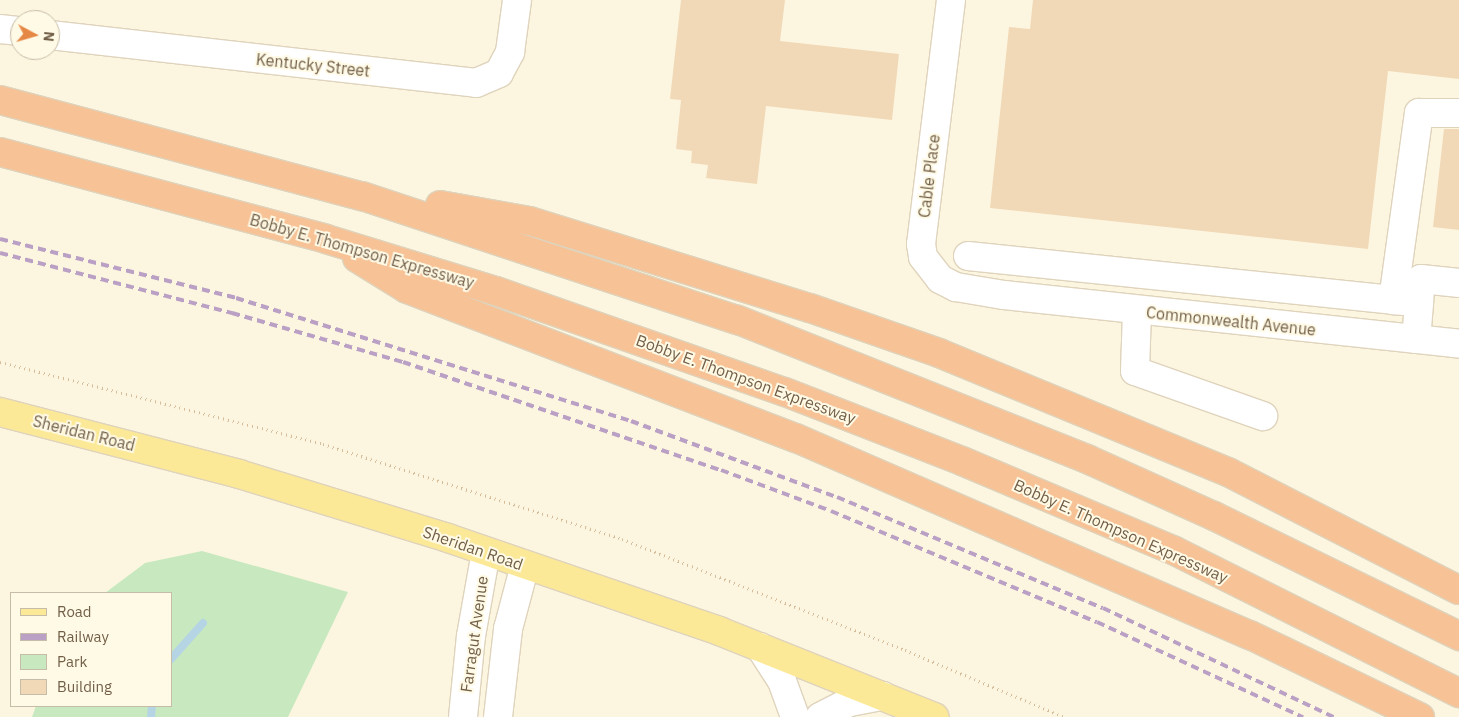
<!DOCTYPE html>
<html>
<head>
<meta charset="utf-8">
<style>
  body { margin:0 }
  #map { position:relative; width:1459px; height:717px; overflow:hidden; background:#fcf6e0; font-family:"IBM Plex Sans",sans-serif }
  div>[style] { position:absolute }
  .green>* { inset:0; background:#c8e9bf }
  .stream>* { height:8px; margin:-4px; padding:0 4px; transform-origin:4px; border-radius:4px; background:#b5d5e5 }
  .building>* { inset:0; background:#f1d9b8 }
  .path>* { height:3px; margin-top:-1.5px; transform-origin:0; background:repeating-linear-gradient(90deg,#d5bd9b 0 1px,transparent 0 5px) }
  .roads { filter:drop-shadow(1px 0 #dfd3bc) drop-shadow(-1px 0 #dfd3bc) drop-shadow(0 1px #dfd3bc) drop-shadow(0 -1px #dfd3bc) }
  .minor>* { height:28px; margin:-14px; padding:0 14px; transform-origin:14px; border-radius:14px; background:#fff }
  .major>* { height:28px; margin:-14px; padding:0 14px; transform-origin:14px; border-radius:14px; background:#fbe998 }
  .highway>* { height:28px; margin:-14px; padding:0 14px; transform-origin:14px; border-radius:14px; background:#f6c296 }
  .rail>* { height:4px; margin-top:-2px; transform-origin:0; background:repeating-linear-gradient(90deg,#baa0c4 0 8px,transparent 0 13px) }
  span { translate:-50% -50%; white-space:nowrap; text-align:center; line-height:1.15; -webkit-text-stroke:4px #fffae6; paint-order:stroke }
  .street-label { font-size:16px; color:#725f48 }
  .legend { position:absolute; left:10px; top:592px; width:162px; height:115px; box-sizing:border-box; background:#fffae6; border:1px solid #c7bca7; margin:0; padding:6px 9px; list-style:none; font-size:15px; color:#725f48 }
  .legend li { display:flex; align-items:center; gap:10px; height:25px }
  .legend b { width:25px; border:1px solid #c7bca7 }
  .north { position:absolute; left:10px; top:10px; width:50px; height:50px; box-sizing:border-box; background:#fffae6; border:1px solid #c7bca7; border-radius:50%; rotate:96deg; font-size:14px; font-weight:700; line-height:20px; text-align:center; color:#725f48 }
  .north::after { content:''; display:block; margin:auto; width:18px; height:22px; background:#e68845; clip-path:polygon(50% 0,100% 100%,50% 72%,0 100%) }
</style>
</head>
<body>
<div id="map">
  <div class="green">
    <div style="clip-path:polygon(202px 551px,348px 592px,288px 717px,32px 717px,36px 706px,171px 706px,171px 593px,105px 593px,145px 563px)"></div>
  </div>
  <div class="stream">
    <div style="left:171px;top:659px;width:48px;rotate:-48.4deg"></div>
    <div style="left:151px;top:717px;width:11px;rotate:-85deg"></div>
  </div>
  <div class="building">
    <div style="clip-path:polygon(681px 0,785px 0,780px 41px,899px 54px,892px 120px,766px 106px,757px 184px,706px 178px,708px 165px,691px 163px,692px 151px,676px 149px,681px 100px,670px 99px)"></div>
    <div style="clip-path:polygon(1033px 0,1459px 0,1459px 79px,1388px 71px,1368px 249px,990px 208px,1009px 27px,1030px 29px)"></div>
    <div style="clip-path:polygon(1444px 129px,1459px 129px,1459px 230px,1433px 227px)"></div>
  </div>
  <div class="path">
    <div style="left:0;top:362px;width:333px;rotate:14.2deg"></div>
    <div style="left:323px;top:444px;width:314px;rotate:17.6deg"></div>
    <div style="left:622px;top:539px;width:304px;rotate:21.4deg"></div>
    <div style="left:905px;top:650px;width:173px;rotate:22.8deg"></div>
  </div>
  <div class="roads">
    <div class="minor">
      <div style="left:951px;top:0;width:246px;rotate:97deg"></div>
      <div style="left:921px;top:244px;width:13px;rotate:81deg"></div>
      <div style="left:923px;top:257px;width:28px;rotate:52deg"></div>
      <div style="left:940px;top:279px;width:18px;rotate:27deg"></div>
      <div style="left:956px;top:287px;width:49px;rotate:9.5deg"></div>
      <div style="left:1004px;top:295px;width:458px;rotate:6.1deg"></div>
      <div style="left:0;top:29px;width:20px;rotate:6deg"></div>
      <div style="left:50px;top:35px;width:429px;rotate:6.4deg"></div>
      <div style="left:476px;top:83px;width:25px;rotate:-23deg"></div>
      <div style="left:499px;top:73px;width:24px;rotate:-62deg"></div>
      <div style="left:510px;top:52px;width:52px;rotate:-82.3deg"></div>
      <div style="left:968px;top:256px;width:427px;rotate:5.9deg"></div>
      <div style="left:1419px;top:302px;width:23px;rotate:-85deg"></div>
      <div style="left:1421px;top:279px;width:38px;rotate:6deg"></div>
      <div style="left:1137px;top:311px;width:60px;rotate:91.9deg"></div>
      <div style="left:1135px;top:371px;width:136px;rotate:19.4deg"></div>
      <div style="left:1416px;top:339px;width:37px;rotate:-85deg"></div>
      <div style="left:1419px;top:302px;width:26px;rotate:-176deg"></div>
      <div style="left:1393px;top:300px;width:189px;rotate:-82.1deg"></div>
      <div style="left:1419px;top:113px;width:40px"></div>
      <div style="left:760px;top:647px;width:40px;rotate:57.1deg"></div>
      <div style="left:782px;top:681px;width:38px;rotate:70deg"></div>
      <div style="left:463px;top:717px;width:81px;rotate:-84.4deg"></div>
      <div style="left:471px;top:636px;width:85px;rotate:-79.9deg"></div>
      <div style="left:498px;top:717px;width:89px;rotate:-83.5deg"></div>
      <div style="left:508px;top:629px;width:66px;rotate:-75.1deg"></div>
      <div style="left:820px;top:717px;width:34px;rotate:-27deg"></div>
      <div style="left:850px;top:702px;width:33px;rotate:-11deg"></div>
    </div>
    <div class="major">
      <div style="left:0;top:412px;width:247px;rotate:14.5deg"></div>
      <div style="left:239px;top:474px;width:219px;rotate:17deg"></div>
      <div style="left:448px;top:538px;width:287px;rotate:18.9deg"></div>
      <div style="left:719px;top:631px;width:232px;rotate:21.8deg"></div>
    </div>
    <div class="highway">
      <div style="left:0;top:100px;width:375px;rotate:14.9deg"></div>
      <div style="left:362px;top:196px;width:396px;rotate:18.3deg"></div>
      <div style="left:738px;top:320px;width:376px;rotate:21.7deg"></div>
      <div style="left:1087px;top:459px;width:139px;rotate:24.2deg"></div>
      <div style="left:1214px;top:516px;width:273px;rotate:26.1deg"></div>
      <div style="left:0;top:152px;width:337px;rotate:14.9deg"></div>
      <div style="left:326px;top:239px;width:178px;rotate:17deg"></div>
      <div style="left:496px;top:291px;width:306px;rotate:19.3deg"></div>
      <div style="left:785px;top:392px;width:190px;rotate:21.3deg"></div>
      <div style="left:962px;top:461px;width:229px;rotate:22.9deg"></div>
      <div style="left:1173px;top:550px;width:320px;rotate:26.6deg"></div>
      <div style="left:440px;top:205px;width:91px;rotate:10.1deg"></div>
      <div style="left:530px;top:221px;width:293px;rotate:17.3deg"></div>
      <div style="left:810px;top:308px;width:137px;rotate:19.2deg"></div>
      <div style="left:939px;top:353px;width:313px;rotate:22.4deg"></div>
      <div style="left:1228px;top:472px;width:259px;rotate:27.1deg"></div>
      <div style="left:357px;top:258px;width:59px;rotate:31.8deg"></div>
      <div style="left:407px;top:289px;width:417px;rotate:21deg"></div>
      <div style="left:796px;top:438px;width:495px;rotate:23.5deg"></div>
      <div style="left:1250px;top:635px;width:189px;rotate:25.8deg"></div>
    </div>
  </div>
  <div class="rail">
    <div style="left:0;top:239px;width:243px;rotate:14deg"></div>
    <div style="left:236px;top:298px;width:414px;rotate:17.3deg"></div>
    <div style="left:631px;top:421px;width:220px;rotate:20.3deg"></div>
    <div style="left:837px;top:497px;width:288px;rotate:22.7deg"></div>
    <div style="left:1103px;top:608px;width:255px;rotate:25.3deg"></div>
    <div style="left:0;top:253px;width:240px;rotate:14.5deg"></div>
    <div style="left:232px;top:313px;width:178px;rotate:16deg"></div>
    <div style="left:403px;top:362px;width:336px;rotate:18.8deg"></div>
    <div style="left:721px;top:470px;width:117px;rotate:20.4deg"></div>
    <div style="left:831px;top:511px;width:288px;rotate:22.7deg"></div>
    <div style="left:1097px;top:622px;width:227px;rotate:24.8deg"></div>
  </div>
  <div class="street-label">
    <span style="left:313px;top:65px;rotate:6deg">Kentucky Street</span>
    <span style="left:929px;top:176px;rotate:-83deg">Cable Place</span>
    <span style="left:362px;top:251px;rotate:16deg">Bobby E. Thompson Expressway</span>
    <span style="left:1231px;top:321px;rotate:6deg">Commonwealth Avenue</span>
    <span style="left:746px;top:379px;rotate:20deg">Bobby E. Thompson Expressway</span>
    <span style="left:84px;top:433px;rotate:14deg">Sheridan Road</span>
    <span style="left:1121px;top:531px;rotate:24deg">Bobby E. Thompson Expressway</span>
    <span style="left:473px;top:548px;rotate:19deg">Sheridan Road</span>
    <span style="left:474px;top:634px;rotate:-82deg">Farragut Avenue</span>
  </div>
  <ul class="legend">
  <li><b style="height:6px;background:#fbe998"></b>Road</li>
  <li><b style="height:6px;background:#baa0c4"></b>Railway</li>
  <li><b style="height:14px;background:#c8e9bf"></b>Park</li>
  <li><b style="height:14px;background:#f1d9b8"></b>Building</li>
  </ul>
  <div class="north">N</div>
</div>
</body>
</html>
